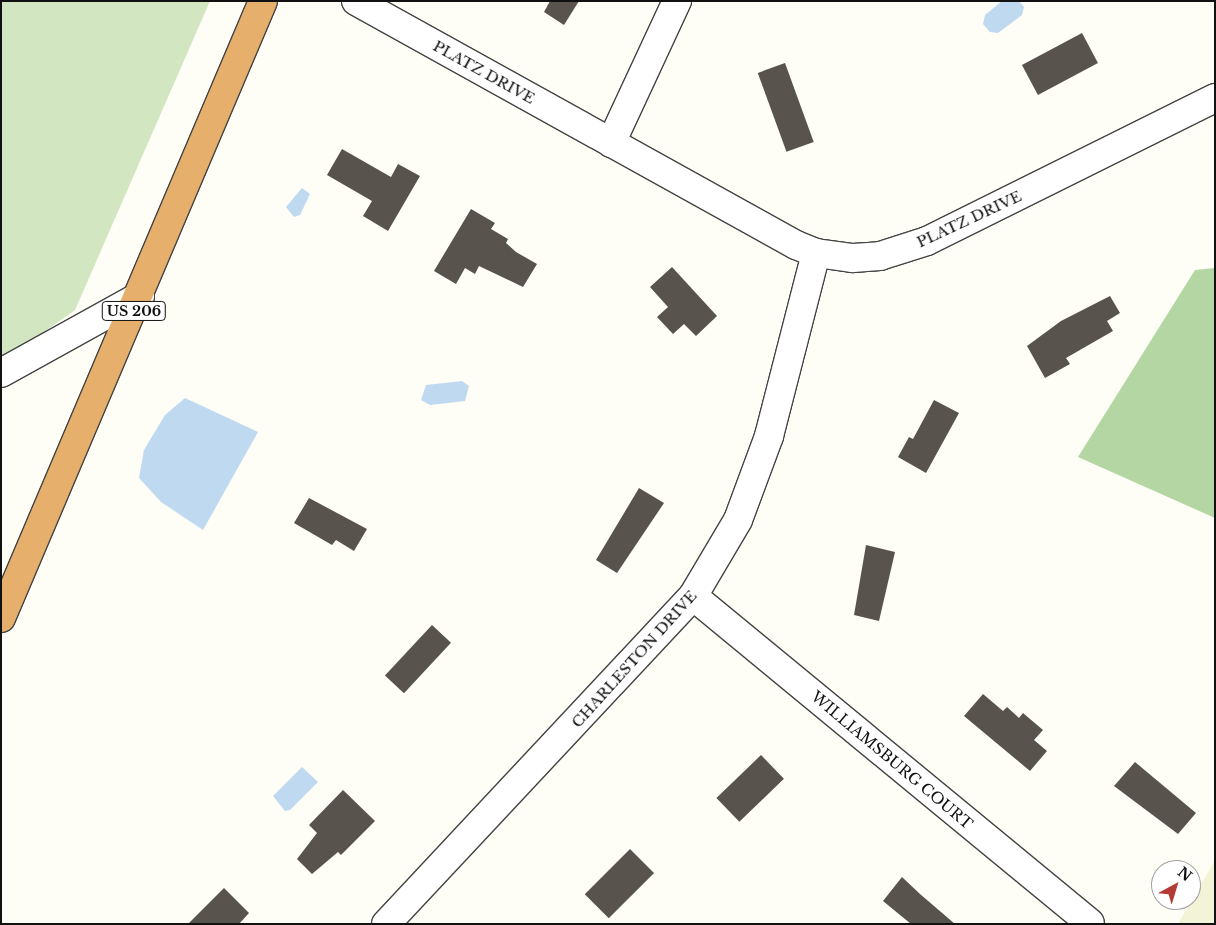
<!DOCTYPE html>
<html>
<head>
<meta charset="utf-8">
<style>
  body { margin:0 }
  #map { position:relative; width:1216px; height:925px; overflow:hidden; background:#fefdf6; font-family:"Libre Baskerville",serif }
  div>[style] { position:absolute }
  .farmland>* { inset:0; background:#f2f3d7 }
  .green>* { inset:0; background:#d1e6c1 }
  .forest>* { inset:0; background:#b4d6a2 }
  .water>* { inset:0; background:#bfd9f1 }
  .building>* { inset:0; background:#59534e; transform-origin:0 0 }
  .roads { filter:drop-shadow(1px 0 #444) drop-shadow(-1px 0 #444) drop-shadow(0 1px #444) drop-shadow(0 -1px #444) }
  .minor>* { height:28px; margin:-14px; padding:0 14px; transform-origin:14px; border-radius:14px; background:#fff }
  .highway>* { height:28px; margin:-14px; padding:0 14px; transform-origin:14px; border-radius:14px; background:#e6af6b }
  span { translate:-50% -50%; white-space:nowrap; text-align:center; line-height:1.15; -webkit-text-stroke:5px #fff; paint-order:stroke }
  .shield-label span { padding:1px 4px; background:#fff; border:1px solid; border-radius:4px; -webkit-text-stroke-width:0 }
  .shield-label { font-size:14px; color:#111; font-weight:700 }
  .street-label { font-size:15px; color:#111 }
  .frame { position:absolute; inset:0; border:2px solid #111; pointer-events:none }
  .north { position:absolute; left:1151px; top:860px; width:50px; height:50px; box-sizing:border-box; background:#fff; border:1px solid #a0a0a0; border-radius:50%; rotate:39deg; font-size:14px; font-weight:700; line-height:20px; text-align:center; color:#111 }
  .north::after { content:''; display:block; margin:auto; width:18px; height:22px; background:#b43b35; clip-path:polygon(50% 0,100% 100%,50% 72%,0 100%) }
</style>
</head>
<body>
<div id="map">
  <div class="farmland">
    <div style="clip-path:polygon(1215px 860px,1215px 924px,1178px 924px)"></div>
  </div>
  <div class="green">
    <div style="clip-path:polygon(1px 1px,210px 1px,75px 310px,1px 362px)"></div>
  </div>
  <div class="forest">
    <div style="clip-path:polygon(1215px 268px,1215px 518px,1078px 457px,1195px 270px)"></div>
  </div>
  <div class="water">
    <div style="clip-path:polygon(1002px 1px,1019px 1px,1024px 7px,1022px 15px,998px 33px,990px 32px,983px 24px,985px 15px)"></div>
    <div style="clip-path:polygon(302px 188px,310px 194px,300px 215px,294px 217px,286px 207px)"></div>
    <div style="clip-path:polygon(462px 381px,469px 386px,465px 401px,430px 405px,421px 400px,426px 385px)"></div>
    <div style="clip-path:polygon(185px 398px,258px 432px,203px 530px,161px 502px,139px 478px,144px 450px,165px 415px)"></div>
    <div style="clip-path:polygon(302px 767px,318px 782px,290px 810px,285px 811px,273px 796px)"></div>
  </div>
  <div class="building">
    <div style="clip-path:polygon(550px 1px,579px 1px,564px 25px,544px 12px)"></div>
    <div style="left:1082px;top:33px;width:34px;height:68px;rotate:62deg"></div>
    <div style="left:785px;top:63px;width:84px;height:29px;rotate:70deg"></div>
    <div style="clip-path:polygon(342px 149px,391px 177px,398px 164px,420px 176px,388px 231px,363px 216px,372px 201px,327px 175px)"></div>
    <div style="clip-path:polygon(471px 209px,495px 223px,491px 229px,508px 239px,506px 243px,516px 252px,537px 264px,523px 287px,479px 266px,475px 274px,465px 268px,456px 284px,434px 271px)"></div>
    <div style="clip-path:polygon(672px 267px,717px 316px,696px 336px,684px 324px,673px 334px,657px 317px,668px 307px,650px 287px)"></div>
    <div style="clip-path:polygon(1110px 296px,1120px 313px,1107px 321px,1113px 331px,1066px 358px,1070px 364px,1045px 378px,1027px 346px,1061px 321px)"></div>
    <div style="clip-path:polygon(934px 400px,959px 413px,926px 473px,898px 457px,909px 437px,913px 439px)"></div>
    <div style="clip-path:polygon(639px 488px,664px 503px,617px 573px,596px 560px)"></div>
    <div style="clip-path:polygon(309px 498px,367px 529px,354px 551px,336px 540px,332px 545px,294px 523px)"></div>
    <div style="clip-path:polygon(866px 545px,895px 552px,879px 621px,854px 615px)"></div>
    <div style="left:432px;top:625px;width:26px;height:69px;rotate:43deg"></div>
    <div style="clip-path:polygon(983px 694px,1003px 711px,1007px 707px,1019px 718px,1023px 713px,1043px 730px,1034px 740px,1047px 751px,1030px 771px,964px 716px)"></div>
    <div style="left:761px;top:755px;width:33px;height:62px;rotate:46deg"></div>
    <div style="clip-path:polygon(1135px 762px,1196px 813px,1178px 834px,1114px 786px)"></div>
    <div style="clip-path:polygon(343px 790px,375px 821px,341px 855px,338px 852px,312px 874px,297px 859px,317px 833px,309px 825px)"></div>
    <div style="left:630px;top:849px;width:34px;height:64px;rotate:45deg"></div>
    <div style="clip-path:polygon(902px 877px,920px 894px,955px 924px,911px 924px,883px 901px)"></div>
    <div style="clip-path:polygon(224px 888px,249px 913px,239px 924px,188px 924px)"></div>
  </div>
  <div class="roads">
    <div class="minor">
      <div style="left:356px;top:1px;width:503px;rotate:29.01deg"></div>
      <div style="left:796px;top:245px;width:22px;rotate:22deg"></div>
      <div style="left:816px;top:253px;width:37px;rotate:8deg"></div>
      <div style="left:853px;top:258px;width:27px;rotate:-4deg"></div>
      <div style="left:880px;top:256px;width:49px;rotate:-17.7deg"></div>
      <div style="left:927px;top:241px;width:322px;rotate:-26.4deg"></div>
      <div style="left:611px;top:143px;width:157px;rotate:-65.1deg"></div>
      <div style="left:1px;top:373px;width:159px;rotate:-29deg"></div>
      <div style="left:693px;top:596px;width:514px;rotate:39.48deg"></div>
      <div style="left:386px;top:924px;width:449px;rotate:-46.9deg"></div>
      <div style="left:693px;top:596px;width:88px;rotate:-59.4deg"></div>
      <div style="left:738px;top:520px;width:90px;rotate:-69.7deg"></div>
      <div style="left:769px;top:436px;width:189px;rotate:-75.6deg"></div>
    </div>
    <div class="highway">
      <div style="left:1px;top:618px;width:670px;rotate:-66.99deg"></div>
    </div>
  </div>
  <div class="shield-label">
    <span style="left:134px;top:311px">US 206</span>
  </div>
  <div class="street-label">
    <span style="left:484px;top:72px;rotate:29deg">PLATZ DRIVE</span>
    <span style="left:969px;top:219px;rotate:-25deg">PLATZ DRIVE</span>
    <span style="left:634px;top:659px;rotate:-48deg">CHARLESTON DRIVE</span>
    <span style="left:892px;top:760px;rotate:40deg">WILLIAMSBURG COURT</span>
  </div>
  <div class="frame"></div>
  <div class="north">N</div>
</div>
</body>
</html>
